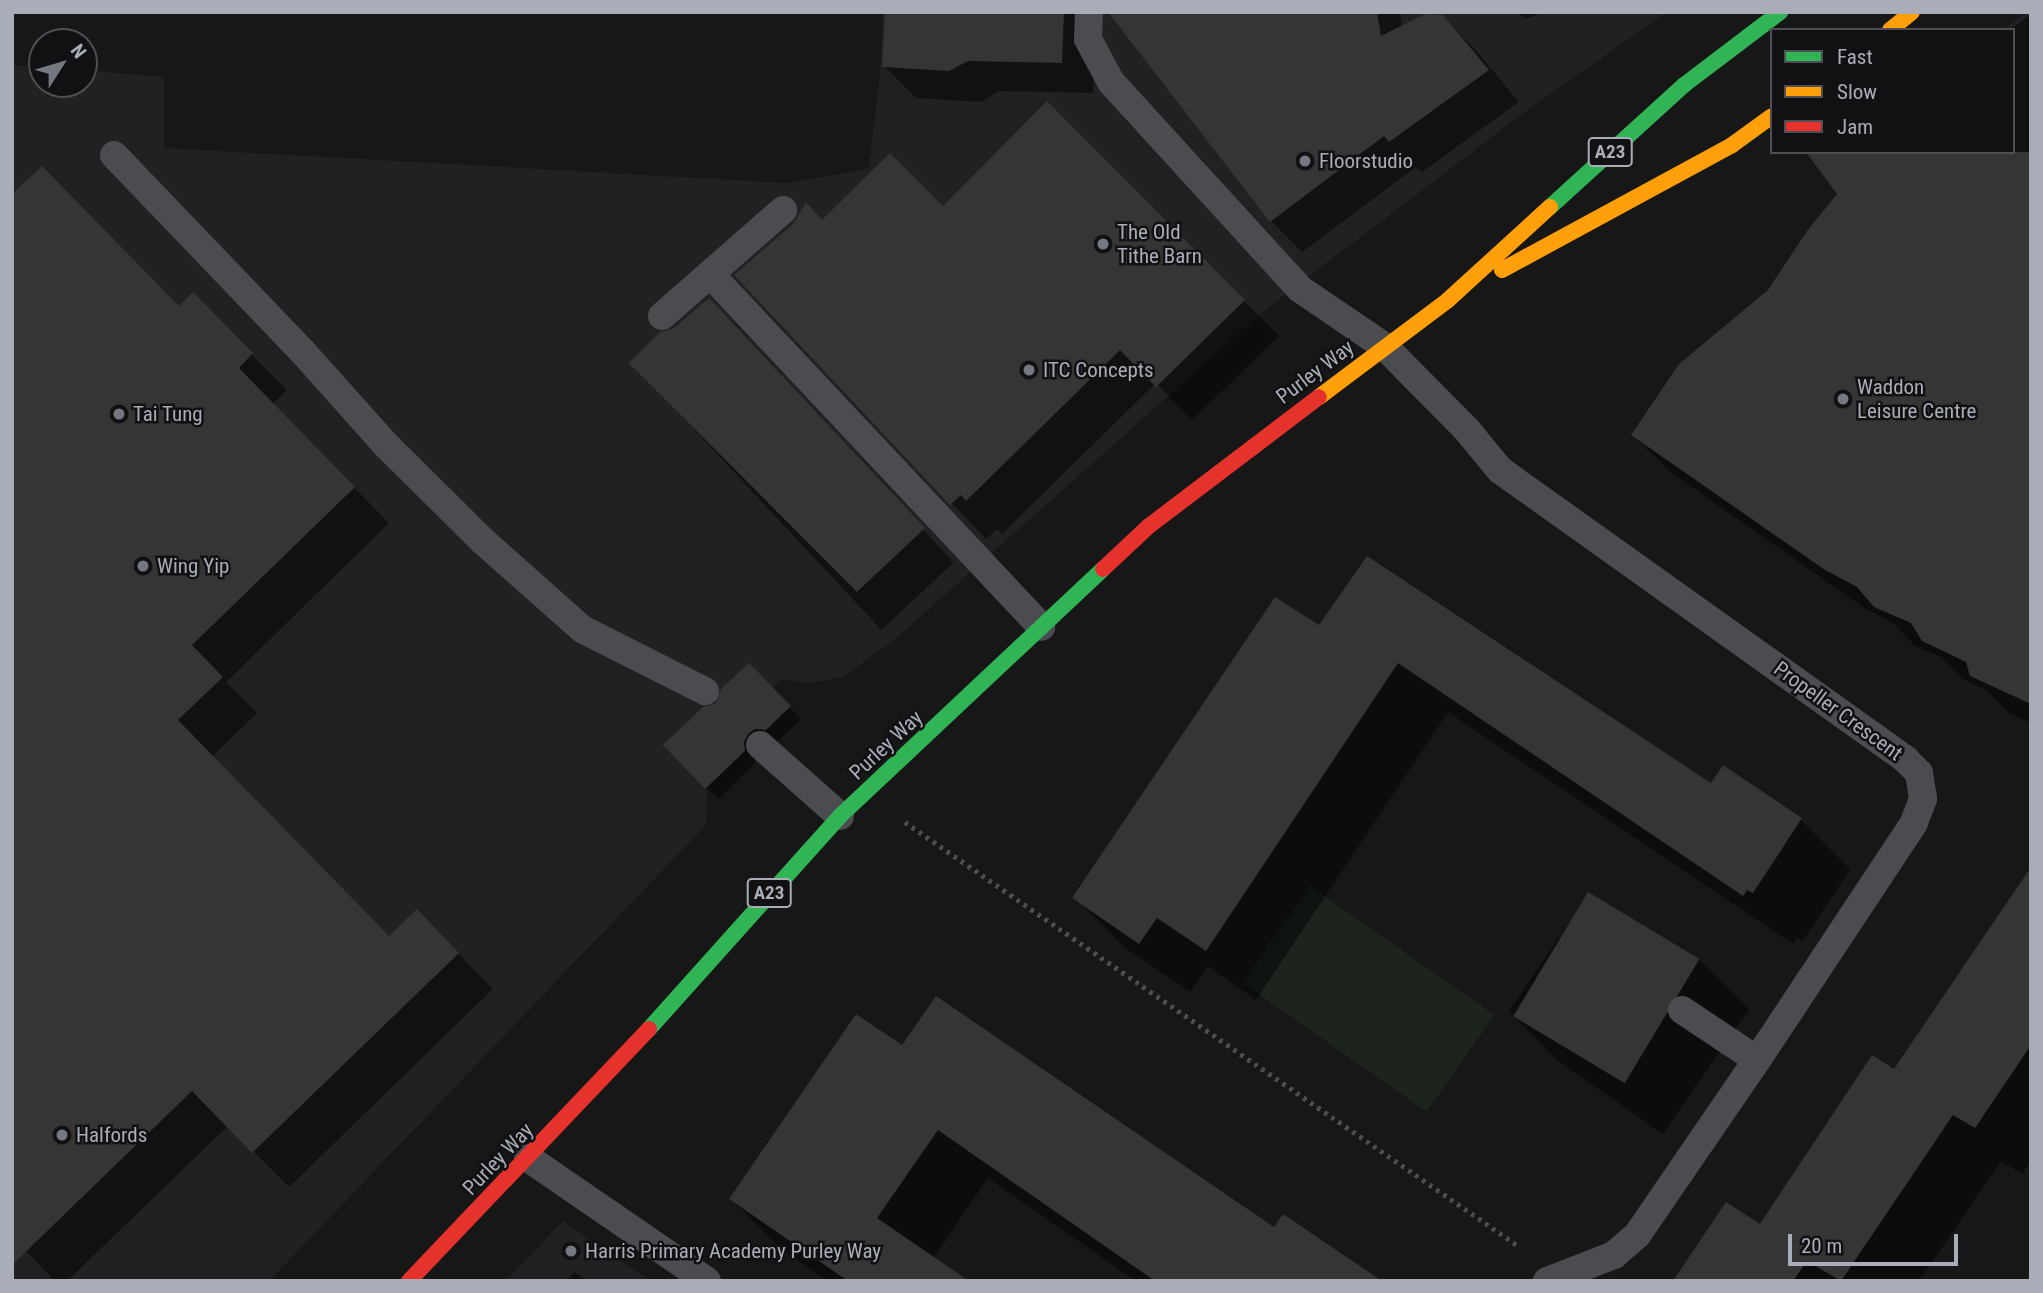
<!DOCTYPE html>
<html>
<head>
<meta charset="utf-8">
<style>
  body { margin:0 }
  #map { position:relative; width:2043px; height:1293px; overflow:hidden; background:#171717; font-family:"Roboto Condensed",sans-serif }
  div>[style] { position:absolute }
  .built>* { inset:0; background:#212123 }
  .green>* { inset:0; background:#1d241e; transform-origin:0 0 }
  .shadow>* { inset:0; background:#0007; transform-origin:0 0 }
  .building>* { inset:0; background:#353536; transform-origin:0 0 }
  .path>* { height:4.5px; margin-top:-2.25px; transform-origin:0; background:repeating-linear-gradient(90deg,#4d4e52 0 3.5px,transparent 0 8.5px) }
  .lane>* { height:28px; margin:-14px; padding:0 14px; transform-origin:14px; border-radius:14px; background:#4b4c50 }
  .fast>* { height:16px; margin:-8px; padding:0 8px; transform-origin:8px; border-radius:8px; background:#30b455 }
  .slow>* { height:16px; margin:-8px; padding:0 8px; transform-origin:8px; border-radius:8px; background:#ff9f0a }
  .jam>* { height:16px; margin:-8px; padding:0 8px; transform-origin:8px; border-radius:8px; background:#e5322d }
  .dots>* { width:19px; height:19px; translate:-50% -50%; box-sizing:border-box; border:4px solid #111113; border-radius:50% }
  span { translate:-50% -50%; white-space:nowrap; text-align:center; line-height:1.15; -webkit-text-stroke:5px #111113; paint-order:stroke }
  .shield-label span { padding:2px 5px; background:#111113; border:2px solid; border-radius:5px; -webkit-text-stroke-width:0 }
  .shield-label { font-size:19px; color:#a8adb8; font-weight:700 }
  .poi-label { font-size:21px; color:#a8adb8 }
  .left { translate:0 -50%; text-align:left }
  .street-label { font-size:21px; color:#a8adb8 }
  .frame { position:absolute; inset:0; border:14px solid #a8adb8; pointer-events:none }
  .legend { position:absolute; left:1770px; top:28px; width:245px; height:126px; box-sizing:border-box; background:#111113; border:2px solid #4d4f55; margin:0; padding:9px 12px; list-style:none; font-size:21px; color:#a8adb8 }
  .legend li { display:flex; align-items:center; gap:14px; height:35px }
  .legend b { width:35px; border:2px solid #4d4f55 }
  .north { position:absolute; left:28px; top:28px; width:70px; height:70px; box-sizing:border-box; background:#111113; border:2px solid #4d4f55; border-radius:50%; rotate:53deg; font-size:19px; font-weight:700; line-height:28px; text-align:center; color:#a8adb8 }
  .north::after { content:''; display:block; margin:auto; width:24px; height:32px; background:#757880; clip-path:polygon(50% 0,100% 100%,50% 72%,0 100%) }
  .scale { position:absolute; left:1788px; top:1234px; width:170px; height:32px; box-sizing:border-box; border:4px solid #a8adb8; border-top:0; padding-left:9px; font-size:21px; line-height:24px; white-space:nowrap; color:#a8adb8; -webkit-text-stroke:5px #111113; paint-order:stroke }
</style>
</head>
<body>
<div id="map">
  <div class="built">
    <div style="clip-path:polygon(883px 12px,1667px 12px,1529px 109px,1266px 309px,893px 641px,844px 676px,812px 683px,782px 679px,685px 767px,707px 791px,706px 825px,269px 1281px,12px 1281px,12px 65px,42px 67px,42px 84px,84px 84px,84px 70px,164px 77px,164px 148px,791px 183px,869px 168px,880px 73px)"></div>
    <div style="clip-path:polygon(2026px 12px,2031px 12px,2031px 201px,2013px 152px,2013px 30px,2002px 30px)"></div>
    <div style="clip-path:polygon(563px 1221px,650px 1281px,506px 1281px)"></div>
  </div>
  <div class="green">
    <div style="left:1310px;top:886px;width:225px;height:118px;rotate:35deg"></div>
  </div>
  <div class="shadow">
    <div style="clip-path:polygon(887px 12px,1095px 12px,1093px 93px,999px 91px,981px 102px,916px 98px,884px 66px)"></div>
    <div style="clip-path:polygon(1110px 12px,1401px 12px,1401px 28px,1442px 16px,1474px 48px,1519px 102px,1422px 172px,1416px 167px,1302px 252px,1271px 221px)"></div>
    <div style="clip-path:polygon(1518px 12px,1546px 12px,1525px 19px)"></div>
    <div style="clip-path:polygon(2031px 14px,2031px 723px,2010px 714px,1987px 691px,1963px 679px,1940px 656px,1915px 646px,1892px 622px,1866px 609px,1672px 473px,1633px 435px,2013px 152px,2013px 30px,2010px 30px)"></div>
    <div style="clip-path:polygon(1047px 104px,1279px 336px,1192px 420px,1156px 383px,1002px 534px,997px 529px,986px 539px,736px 275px,823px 222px,943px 208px)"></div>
    <div style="clip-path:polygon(193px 295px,287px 390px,273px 404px,389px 523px,226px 682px,257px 713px,213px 756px,389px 938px,452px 947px,493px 989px,289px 1187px,228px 1126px,67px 1281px,55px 1281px,12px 1237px,179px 308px)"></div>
    <div style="left:709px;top:300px;width:359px;height:99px;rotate:47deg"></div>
    <div style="clip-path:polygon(1320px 627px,1801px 820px,1850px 869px,1803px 941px,1797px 938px,1793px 944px,1448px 712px,1256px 1000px,1208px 966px,1190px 992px,1124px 947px,1075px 897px)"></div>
    <div style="clip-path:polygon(749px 665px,801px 719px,778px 741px,767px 740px,754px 754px,755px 763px,718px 799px,666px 745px,716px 706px)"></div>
    <div style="clip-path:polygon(2031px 871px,2031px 1161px,2022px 1174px,2001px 1161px,1919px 1281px,1675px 1281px,1761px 1227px,1894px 1072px)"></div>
    <div style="clip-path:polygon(1589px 894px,1699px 959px,1749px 1009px,1663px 1134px,1558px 1061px,1509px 1011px)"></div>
    <div style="clip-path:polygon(902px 1047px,1274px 1230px,1374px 1281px,1136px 1281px,988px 1178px,933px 1258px,966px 1281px,828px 1281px,781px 1249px,731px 1199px)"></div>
    <div style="clip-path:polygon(574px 1272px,588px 1281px,565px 1281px)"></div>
  </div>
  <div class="building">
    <div style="clip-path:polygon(885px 12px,1064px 12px,1062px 63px,968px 61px,949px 71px,882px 67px)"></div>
    <div style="clip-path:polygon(1108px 12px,1377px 12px,1381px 36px,1425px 14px,1443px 15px,1489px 70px,1389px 142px,1384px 136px,1270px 222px)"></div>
    <div style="clip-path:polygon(1047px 101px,1245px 300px,1156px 387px,1120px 350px,966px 501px,961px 495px,950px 505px,734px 275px,794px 223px,806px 202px,822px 220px,890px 153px,943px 206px)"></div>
    <div style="clip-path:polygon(1806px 152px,2031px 152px,2031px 704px,1970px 676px,1966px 662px,1922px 641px,1911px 623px,1874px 607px,1857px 587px,1825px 570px,1631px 435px,1679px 364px,1768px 290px,1807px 231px,1837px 194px)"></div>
    <div style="clip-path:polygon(42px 166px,179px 306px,193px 292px,253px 353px,239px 368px,355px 487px,192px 645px,223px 677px,178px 720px,389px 936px,417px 909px,459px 953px,252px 1153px,192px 1091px,12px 1265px,12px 194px)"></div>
    <div style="clip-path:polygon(709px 298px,925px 528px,857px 592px,629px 363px,660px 332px,673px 329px)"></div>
    <div style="clip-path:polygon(1367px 556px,1711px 783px,1723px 765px,1802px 818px,1753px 893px,1747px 890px,1743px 896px,1398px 663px,1206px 951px,1157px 918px,1139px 944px,1072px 898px,1275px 597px,1319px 625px)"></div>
    <div style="clip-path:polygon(749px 663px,791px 706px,766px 730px,755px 729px,748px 734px,744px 742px,745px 751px,705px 789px,663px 745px,703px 707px,715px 704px,721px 689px)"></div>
    <div style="clip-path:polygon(2031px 867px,2031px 1045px,1975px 1128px,1953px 1115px,1841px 1281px,1807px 1261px,1793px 1281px,1673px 1281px,1726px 1202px,1760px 1224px,1872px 1055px,1894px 1069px)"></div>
    <div style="left:1588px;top:892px;width:130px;height:145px;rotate:31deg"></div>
    <div style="clip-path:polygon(936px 996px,1274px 1227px,1283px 1214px,1382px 1281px,1155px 1281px,938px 1130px,877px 1218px,969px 1281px,848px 1281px,729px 1199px,856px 1014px,902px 1045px)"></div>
  </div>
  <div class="path">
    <div style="left:905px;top:822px;width:748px;rotate:34.65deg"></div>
  </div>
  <div class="lane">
    <div style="left:1089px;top:12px;width:27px;rotate:92deg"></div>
    <div style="left:1088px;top:39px;width:49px;rotate:61.9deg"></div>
    <div style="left:1111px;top:82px;width:280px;rotate:47.6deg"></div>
    <div style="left:1300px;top:289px;width:102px;rotate:34.2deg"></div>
    <div style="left:1384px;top:346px;width:118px;rotate:45.3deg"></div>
    <div style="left:1467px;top:430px;width:52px;rotate:50.5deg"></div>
    <div style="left:1500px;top:470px;width:498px;rotate:35.5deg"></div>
    <div style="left:1905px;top:759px;width:20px;rotate:45deg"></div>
    <div style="left:1919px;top:773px;width:26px;rotate:81deg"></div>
    <div style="left:1923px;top:799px;width:26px;rotate:111deg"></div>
    <div style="left:1914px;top:823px;width:284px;rotate:123.5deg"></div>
    <div style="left:1757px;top:1060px;width:212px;rotate:124.4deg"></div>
    <div style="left:1637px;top:1235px;width:30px;rotate:139deg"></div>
    <div style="left:1614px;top:1255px;width:72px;rotate:158.8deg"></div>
    <div style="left:114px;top:155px;width:272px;rotate:46.2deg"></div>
    <div style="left:302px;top:351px;width:127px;rotate:48.2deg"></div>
    <div style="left:387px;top:446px;width:135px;rotate:44.7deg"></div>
    <div style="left:483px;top:541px;width:132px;rotate:41.6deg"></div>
    <div style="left:582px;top:629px;width:138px;rotate:26.8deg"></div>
    <div style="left:710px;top:274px;width:484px;rotate:46.8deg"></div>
    <div style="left:662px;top:316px;width:161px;rotate:-41.2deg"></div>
    <div style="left:760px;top:745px;width:107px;rotate:41.6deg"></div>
    <div style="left:1682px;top:1010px;width:90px;rotate:33.7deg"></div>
    <div style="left:528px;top:1158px;width:217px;rotate:34.5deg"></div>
  </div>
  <div class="fast">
    <div style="left:1550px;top:207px;width:181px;rotate:-42.3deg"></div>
    <div style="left:1684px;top:85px;width:121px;rotate:-37.2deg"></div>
    <div style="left:649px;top:1029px;width:286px;rotate:-48.1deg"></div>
    <div style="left:840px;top:816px;width:361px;rotate:-43.2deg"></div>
  </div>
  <div class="slow">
    <div style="left:1890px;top:30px;width:28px;rotate:-39deg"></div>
    <div style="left:1502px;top:270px;width:262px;rotate:-28.5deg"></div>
    <div style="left:1732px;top:145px;width:49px;rotate:-35.9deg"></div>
    <div style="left:1319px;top:397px;width:161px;rotate:-36.9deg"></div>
    <div style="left:1448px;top:300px;width:138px;rotate:-42.4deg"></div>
  </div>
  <div class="jam">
    <div style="left:1103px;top:569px;width:63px;rotate:-43.1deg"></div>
    <div style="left:1149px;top:526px;width:213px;rotate:-37.2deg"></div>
    <div style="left:409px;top:1281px;width:348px;rotate:-46.4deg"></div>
  </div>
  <div class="dots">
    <div style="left:1305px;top:161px;background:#757880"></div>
    <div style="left:1103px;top:244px;background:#757880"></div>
    <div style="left:1029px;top:370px;background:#757880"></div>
    <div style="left:1843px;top:399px;background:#757880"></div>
    <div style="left:119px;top:414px;background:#757880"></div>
    <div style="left:143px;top:566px;background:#757880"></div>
    <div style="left:62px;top:1135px;background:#757880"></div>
    <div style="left:571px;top:1251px;background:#757880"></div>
  </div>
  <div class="shield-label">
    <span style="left:1610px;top:152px">A23</span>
    <span style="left:769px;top:893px">A23</span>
  </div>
  <div class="poi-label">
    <span class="left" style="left:1319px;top:161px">Floorstudio</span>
    <span class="left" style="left:1117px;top:244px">The Old<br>Tithe Barn</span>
    <span class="left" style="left:1043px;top:370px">ITC Concepts</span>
    <span class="left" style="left:1857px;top:399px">Waddon<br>Leisure Centre</span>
    <span class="left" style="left:133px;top:414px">Tai Tung</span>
    <span class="left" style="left:157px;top:566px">Wing Yip</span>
    <span class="left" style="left:76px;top:1135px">Halfords</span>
    <span class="left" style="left:585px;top:1251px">Harris Primary Academy Purley Way</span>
  </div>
  <div class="street-label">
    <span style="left:1315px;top:372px;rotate:-37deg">Purley Way</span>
    <span style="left:1838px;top:711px;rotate:36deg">Propeller Crescent</span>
    <span style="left:886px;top:745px;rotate:-43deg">Purley Way</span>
    <span style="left:498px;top:1159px;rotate:-46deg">Purley Way</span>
  </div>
  <div class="frame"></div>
  <ul class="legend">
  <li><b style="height:9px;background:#30b455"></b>Fast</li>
  <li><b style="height:9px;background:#ff9f0a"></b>Slow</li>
  <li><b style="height:9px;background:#e5322d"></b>Jam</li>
  </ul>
  <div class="north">N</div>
  <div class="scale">20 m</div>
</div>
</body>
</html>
